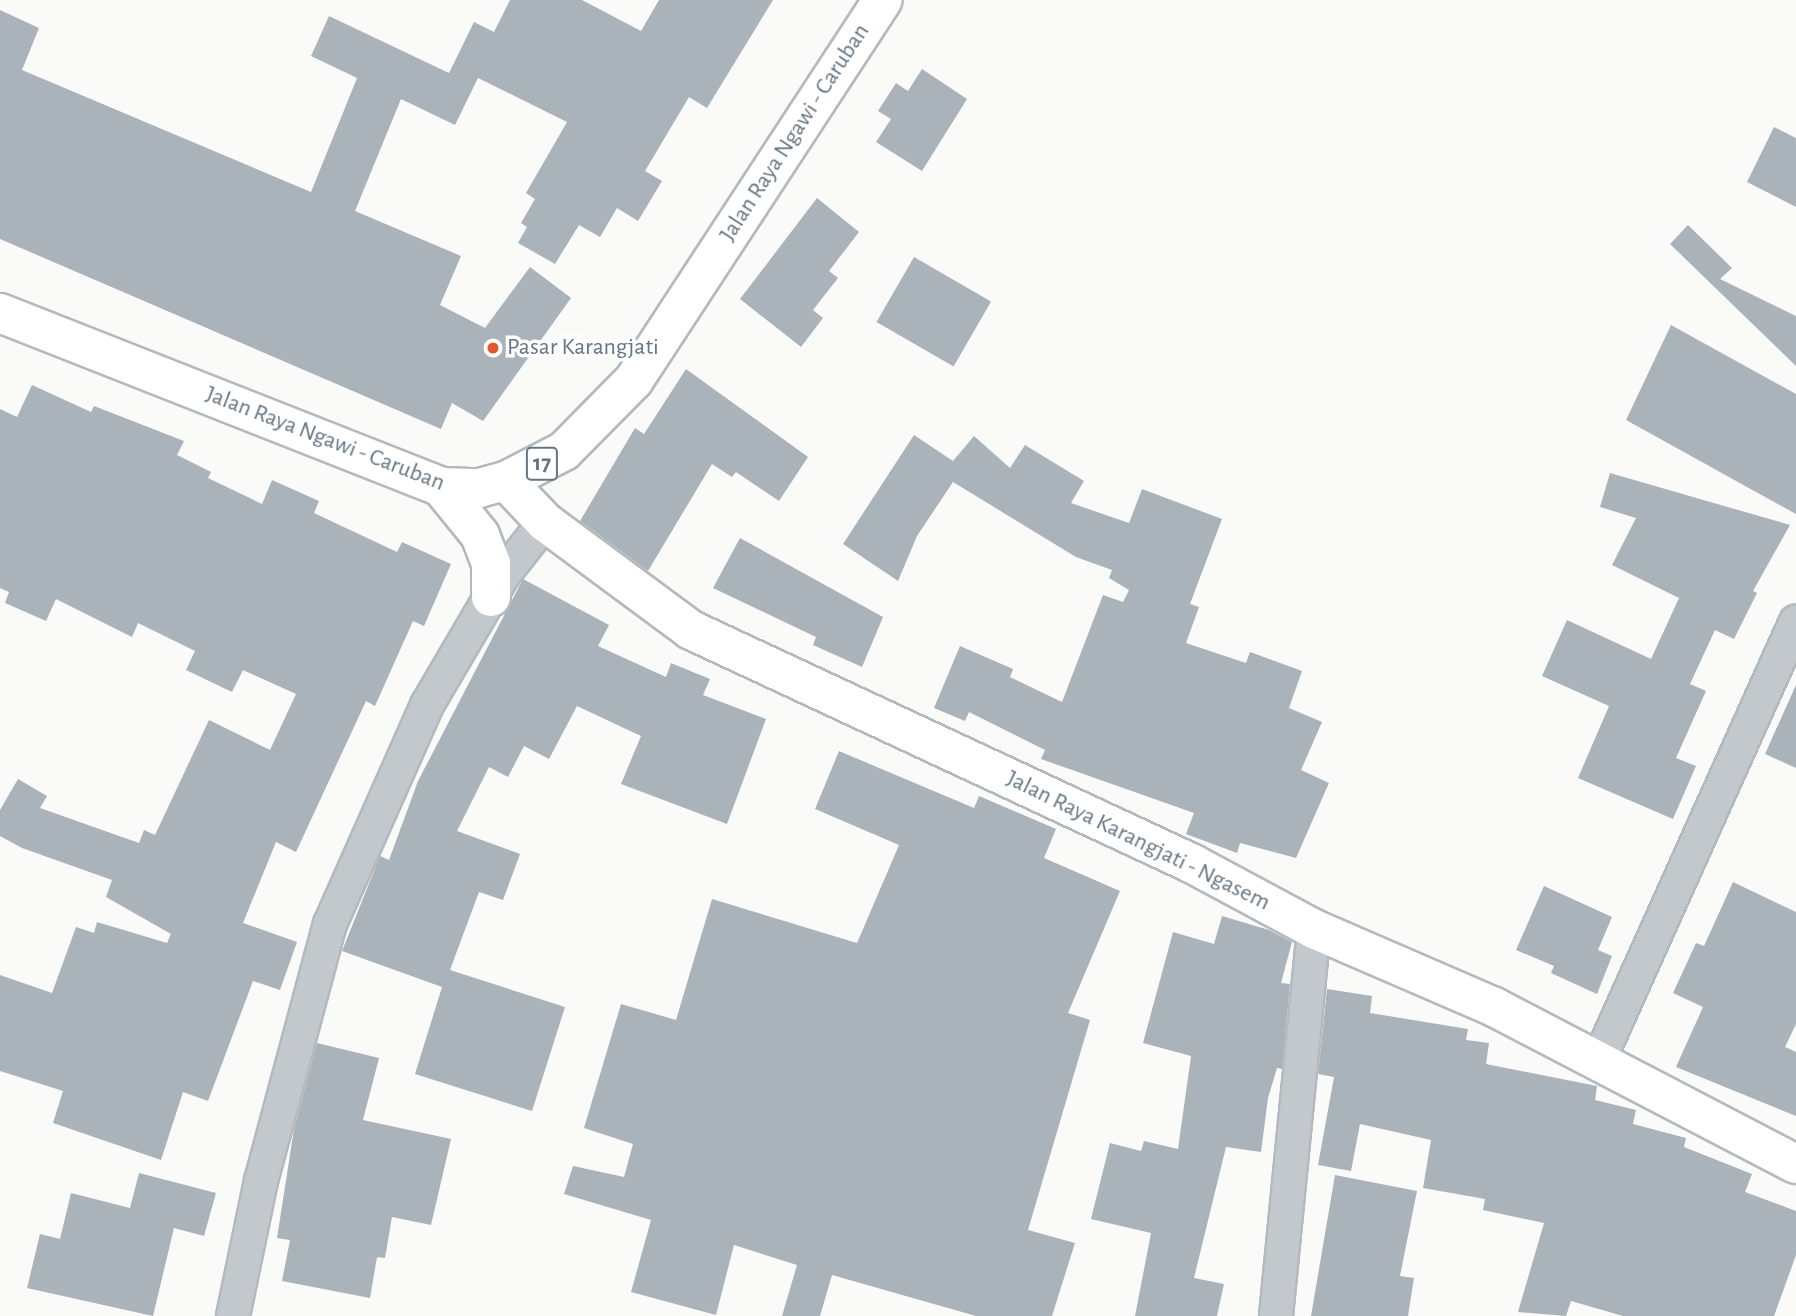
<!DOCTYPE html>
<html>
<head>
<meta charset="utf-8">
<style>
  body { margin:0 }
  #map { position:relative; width:1796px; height:1316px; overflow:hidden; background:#fafaf8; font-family:"Alegreya Sans",sans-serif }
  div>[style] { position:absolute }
  .building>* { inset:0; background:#aab3b9; transform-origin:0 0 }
  .roads { filter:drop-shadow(2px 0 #b3babf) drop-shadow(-2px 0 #b3babf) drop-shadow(0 2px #b3babf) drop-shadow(0 -2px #b3babf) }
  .minor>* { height:32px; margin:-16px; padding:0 16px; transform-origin:16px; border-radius:16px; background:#c3c8cc }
  .secondary>* { height:38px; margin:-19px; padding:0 19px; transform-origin:19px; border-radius:19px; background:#fff }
  .trunk>* { height:38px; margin:-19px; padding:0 19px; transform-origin:19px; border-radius:19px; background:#fff }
  .dots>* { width:19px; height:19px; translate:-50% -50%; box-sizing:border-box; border:4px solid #fff; border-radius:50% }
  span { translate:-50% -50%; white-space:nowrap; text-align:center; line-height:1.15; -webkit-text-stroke:7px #fff; paint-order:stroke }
  .shield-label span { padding:2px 5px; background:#fff; border:2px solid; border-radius:5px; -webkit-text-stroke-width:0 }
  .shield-label { font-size:23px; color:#657683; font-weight:700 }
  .street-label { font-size:24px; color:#657683 }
  .poi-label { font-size:24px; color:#657683 }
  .left { translate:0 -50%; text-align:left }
</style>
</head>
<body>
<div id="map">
  <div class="building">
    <div style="clip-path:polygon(510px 0,582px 0,641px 31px,659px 0,773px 0,707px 108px,689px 97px,645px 171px,662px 181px,638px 221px,617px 208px,600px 237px,579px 225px,555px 264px,518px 243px,527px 227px,521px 223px,535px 199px,526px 193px,567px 122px,478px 78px,455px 125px,401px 99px,355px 211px,461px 256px,440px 305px,485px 328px,530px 267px,571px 298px,483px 421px,452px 403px,441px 429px,0 239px,0 10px,39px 28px,22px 70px,311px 192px,357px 78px,311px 56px,329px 16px,449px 73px,474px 22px,494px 32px)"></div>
    <div style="clip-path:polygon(922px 69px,967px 99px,922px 171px,876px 142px,891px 119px,878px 111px,896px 83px,908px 91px)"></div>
    <div style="clip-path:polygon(1774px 127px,1796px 138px,1796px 207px,1747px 182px)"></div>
    <div style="clip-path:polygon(817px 198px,859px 232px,829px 271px,838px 278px,813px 310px,823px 318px,801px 347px,740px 299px)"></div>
    <div style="clip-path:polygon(1688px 225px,1732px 268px,1720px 279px,1796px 316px,1796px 366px,1670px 244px)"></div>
    <div style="left:914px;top:257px;width:89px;height:75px;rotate:30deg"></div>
    <div style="clip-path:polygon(1671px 325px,1796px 394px,1796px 514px,1626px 420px)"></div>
    <div style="clip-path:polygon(686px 369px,808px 457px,779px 501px,736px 472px,732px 477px,712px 464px,648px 571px,580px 521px,635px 428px,644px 434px)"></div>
    <div style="clip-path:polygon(32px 385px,91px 412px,94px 406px,184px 441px,177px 455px,211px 472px,208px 478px,262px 504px,272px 480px,319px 501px,314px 513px,397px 552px,402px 542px,451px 564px,424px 626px,413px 621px,375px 706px,366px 701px,296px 852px,276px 842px,243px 923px,297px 942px,280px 990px,253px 981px,208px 1101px,183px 1092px,161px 1160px,53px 1123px,63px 1091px,0 1071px,0 975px,52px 993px,76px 927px,94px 933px,97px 922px,167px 943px,171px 934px,106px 897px,112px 880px,22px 848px,0 836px,0 810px,18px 779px,47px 796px,40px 808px,139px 843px,144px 830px,155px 835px,209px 720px,270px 750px,296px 694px,243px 670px,232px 692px,186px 670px,195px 651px,138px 623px,132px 637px,56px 599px,46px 621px,5px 603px,9px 592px,0 588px,0 409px,17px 417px)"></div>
    <div style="clip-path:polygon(914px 435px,953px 461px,974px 436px,1010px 468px,1025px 445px,1084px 481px,1071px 503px,1129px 523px,1142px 489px,1222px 519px,1190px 604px,1199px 607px,1186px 643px,1246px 663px,1250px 652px,1302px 671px,1289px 708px,1322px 722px,1301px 770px,1329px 783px,1296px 858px,1240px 843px,1237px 853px,1186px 834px,1194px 813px,1041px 759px,1045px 750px,969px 712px,965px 721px,934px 708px,960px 646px,1013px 669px,1010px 677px,1062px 702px,1103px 595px,1123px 602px,1129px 590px,1109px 578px,1112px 570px,1076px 557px,953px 482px,917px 536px,898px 581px,843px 544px)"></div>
    <div style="clip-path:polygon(1610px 473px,1790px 525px,1753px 591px,1757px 593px,1734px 639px,1715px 630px,1690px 684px,1706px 691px,1676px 758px,1696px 766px,1673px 819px,1578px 778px,1609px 706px,1542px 676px,1567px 620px,1651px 659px,1679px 598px,1612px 565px,1636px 518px,1600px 507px)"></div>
    <div style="clip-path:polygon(740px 538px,883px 617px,862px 667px,813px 645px,816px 637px,713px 588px)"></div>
    <div style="clip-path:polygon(523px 579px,609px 625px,598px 646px,666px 677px,671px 663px,710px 679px,703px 695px,766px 719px,727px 824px,621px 784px,641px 736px,577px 706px,549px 759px,524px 746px,508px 777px,489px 767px,457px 831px,520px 854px,503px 900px,479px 892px,450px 970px,565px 1007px,532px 1111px,415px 1074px,442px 987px,342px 951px,380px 856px,389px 860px,418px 781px)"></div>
    <div style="clip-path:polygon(1796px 685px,1796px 768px,1765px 754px)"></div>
    <div style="clip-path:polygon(839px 751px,974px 808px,979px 796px,1056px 829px,1044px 858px,1120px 891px,1068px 1013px,1090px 1020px,1028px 1230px,1075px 1243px,1052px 1316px,976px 1316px,832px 1275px,820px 1316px,782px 1316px,797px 1265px,734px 1245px,716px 1315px,631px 1292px,651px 1220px,564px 1194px,573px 1166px,624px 1177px,633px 1144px,584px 1128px,621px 1004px,676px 1020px,712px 899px,857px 943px,899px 845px,815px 809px)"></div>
    <div style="clip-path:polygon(1733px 882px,1796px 912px,1796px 1024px,1785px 1047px,1796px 1052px,1796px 1116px,1676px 1067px,1703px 1007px,1673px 993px,1696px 943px,1704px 946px)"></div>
    <div style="clip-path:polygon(1544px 886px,1612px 917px,1598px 950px,1612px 956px,1597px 994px,1551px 973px,1554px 966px,1516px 950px)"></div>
    <div style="clip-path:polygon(1222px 916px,1269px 930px,1292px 942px,1281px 983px,1290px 984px,1282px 1069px,1277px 1068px,1268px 1098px,1261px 1152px,1226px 1147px,1194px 1278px,1224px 1284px,1217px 1316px,1135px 1316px,1151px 1233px,1091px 1219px,1110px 1143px,1141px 1151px,1144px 1141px,1178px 1149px,1191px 1056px,1143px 1043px,1173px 932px,1214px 944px)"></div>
    <div style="clip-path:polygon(1327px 989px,1372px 996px,1370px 1013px,1468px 1029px,1466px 1040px,1489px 1043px,1486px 1064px,1597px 1086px,1595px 1100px,1636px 1110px,1633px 1124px,1686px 1138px,1684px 1147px,1752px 1174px,1745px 1192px,1796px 1211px,1796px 1255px,1774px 1316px,1623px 1316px,1571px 1301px,1566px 1316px,1518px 1312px,1544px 1223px,1483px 1210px,1485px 1199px,1423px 1188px,1431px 1140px,1360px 1124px,1351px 1171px,1318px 1165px,1334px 1077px,1318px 1074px)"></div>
    <div style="clip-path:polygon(317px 1043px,379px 1058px,363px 1120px,451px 1139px,431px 1225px,392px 1217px,385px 1258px,377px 1257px,370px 1298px,282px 1281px,290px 1240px,277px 1238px,294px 1129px)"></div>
    <div style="clip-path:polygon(139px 1173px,216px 1193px,204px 1236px,174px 1228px,153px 1316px,27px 1288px,40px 1234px,60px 1239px,71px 1193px,130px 1208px)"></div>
    <div style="clip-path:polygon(1335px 1175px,1417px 1191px,1400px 1276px,1414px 1278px,1408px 1316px,1311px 1316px)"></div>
  </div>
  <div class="roads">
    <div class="minor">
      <div style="left:1598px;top:1062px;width:483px;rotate:-65.8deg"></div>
      <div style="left:233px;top:1316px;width:138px;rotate:-78.3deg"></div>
      <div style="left:261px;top:1181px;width:266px;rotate:-75deg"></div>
      <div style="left:330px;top:924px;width:240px;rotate:-66.1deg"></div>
      <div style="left:427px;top:705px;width:152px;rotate:-59.6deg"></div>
      <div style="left:504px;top:574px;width:66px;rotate:-51.7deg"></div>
      <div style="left:1276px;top:1316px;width:389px;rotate:-84.4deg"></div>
    </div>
    <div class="secondary">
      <div style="left:506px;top:481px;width:57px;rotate:46.4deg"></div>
      <div style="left:545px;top:522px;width:182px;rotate:36.5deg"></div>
      <div style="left:691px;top:630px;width:552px;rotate:24.99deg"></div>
      <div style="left:1191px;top:863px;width:140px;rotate:28.2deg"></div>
      <div style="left:1314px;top:929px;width:196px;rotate:23.4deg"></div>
      <div style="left:1494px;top:1007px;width:340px;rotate:27.5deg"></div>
      <div style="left:441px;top:487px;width:62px;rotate:50.9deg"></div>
      <div style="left:480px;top:535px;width:30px;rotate:69deg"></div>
      <div style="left:491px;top:563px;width:34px;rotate:90deg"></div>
    </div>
    <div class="trunk">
      <div style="left:0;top:313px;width:474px;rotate:21.5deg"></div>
      <div style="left:441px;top:487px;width:38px;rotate:2deg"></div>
      <div style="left:479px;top:488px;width:28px;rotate:-15deg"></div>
      <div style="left:506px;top:481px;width:65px;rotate:-27.3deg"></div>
      <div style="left:564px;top:451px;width:100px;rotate:-45.4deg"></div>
      <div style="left:634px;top:380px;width:454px;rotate:-56.8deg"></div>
    </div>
  </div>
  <div class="dots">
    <div style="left:493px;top:348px;background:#e4572e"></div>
  </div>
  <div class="shield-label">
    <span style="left:542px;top:464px">17</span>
  </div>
  <div class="street-label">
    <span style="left:795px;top:133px;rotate:-57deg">Jalan Raya Ngawi - Caruban</span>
    <span style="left:325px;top:439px;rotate:21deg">Jalan Raya Ngawi - Caruban</span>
    <span style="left:1138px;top:841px;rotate:26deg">Jalan Raya Karangjati - Ngasem</span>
  </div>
  <div class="poi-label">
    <span class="left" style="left:507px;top:348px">Pasar Karangjati</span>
  </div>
</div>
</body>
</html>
